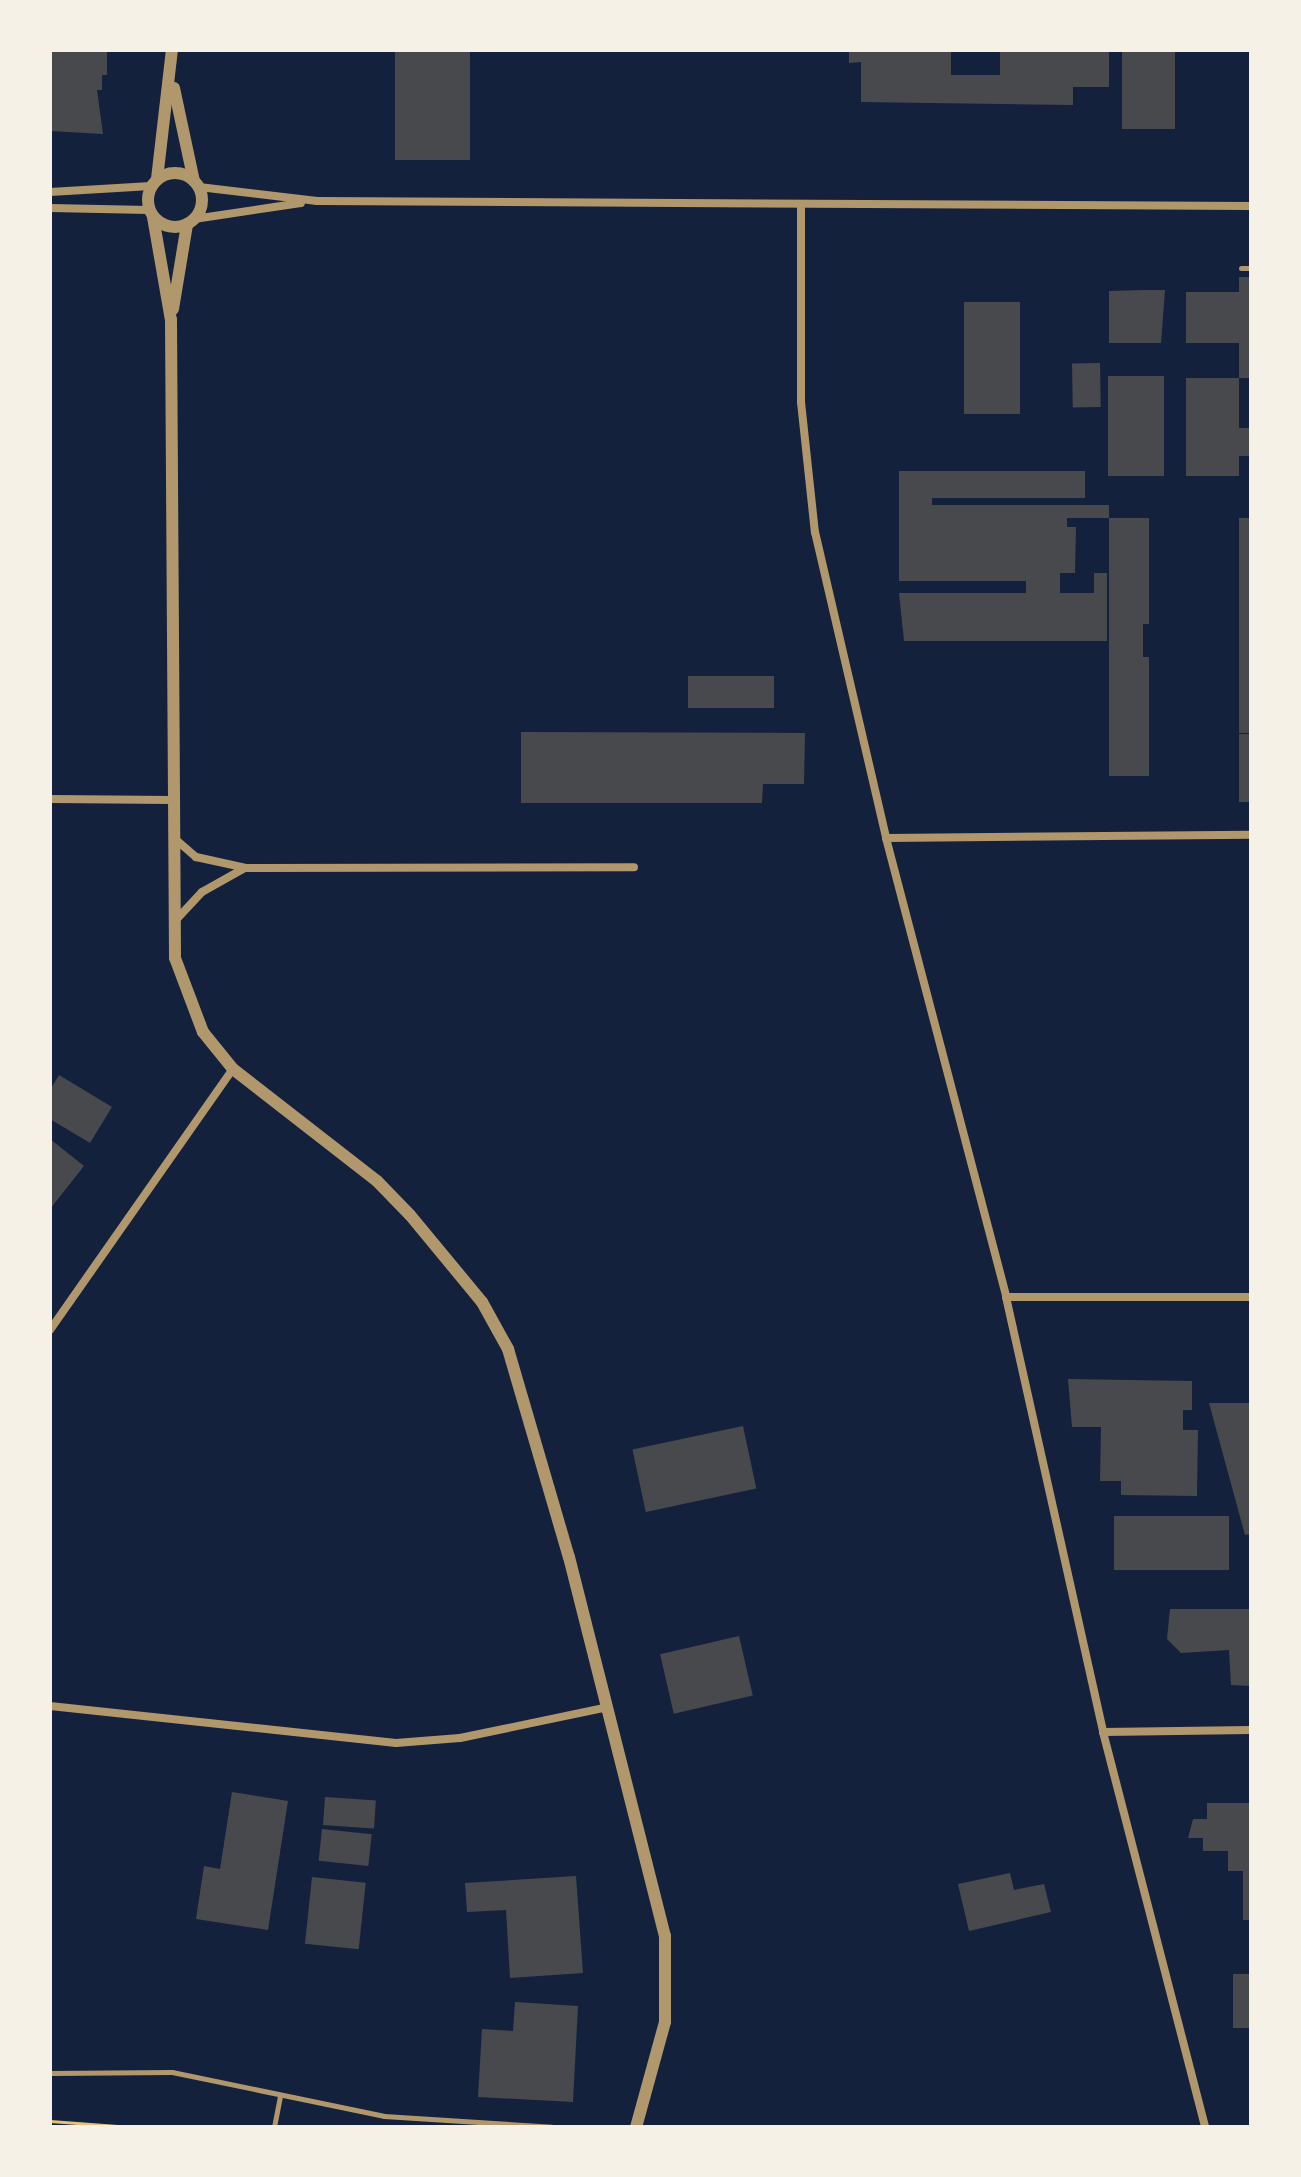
<!DOCTYPE html>
<html>
<head>
<meta charset="utf-8">
<style>
  body { margin:0 }
  #map { position:relative; width:1301px; height:2177px; overflow:hidden; background:#14213d; font-family:Inter,sans-serif }
  div>[style] { position:absolute }
  .building>* { inset:0; background:#48494c; transform-origin:0 0 }
  .path>* { height:3px; margin:-1.5px; padding:0 1.5px; transform-origin:1.5px; border-radius:1.5px; background:#e5c07b }
  .service>* { height:5px; margin:-2.5px; padding:0 2.5px; transform-origin:2.5px; border-radius:2.5px; background:#b1986c }
  .minor>* { height:8px; margin:-4px; padding:0 4px; transform-origin:4px; border-radius:4px; background:#b1986c }
  .tertiary>* { height:12px; margin:-6px; padding:0 6px; transform-origin:6px; border-radius:6px; background:#b1986c }
  .tertiary>.ring { margin:-6px; padding:0; box-sizing:content-box; background:none; border:12px solid #b1986c; border-radius:50% }
  span { translate:-50% -50%; white-space:nowrap; text-align:center; line-height:1.15; -webkit-text-stroke:8px #f6f1e7; paint-order:stroke }
  .frame { position:absolute; inset:0; border:52px solid #f6f1e7; pointer-events:none }
</style>
</head>
<body>
<div id="map">
  <div class="building">
    <div style="clip-path:polygon(50px 50px,107px 52px,107px 75px,102px 75px,102px 90px,97px 90px,103px 134px,50px 131px)"></div>
    <div style="left:395px;top:50px;width:75px;height:110px"></div>
    <div style="clip-path:polygon(849px 50px,951px 50px,951px 75px,1000px 75px,1000px 50px,1109px 50px,1109px 87px,1073px 87px,1073px 105px,861px 102px,861px 62px,849px 63px)"></div>
    <div style="left:1122px;top:50px;width:53px;height:79px"></div>
    <div style="clip-path:polygon(1239px 277px,1251px 277px,1251px 378px,1239px 378px,1239px 343px,1186px 343px,1186px 292px,1239px 292px)"></div>
    <div style="clip-path:polygon(1144px 290px,1165px 290px,1161px 343px,1109px 343px,1109px 291px)"></div>
    <div style="left:1020px;top:302px;width:112px;height:56px;rotate:90deg"></div>
    <div style="left:1100px;top:363px;width:44px;height:28px;rotate:89deg"></div>
    <div style="left:1108px;top:376px;width:56px;height:100px"></div>
    <div style="clip-path:polygon(1186px 378px,1239px 378px,1239px 428px,1251px 428px,1251px 456px,1239px 456px,1239px 476px,1186px 476px)"></div>
    <div style="clip-path:polygon(899px 471px,1085px 471px,1085px 498px,932px 498px,932px 505px,1109px 505px,1109px 518px,1067px 518px,1067px 527px,1076px 527px,1075px 573px,1060px 573px,1060px 593px,1094px 593px,1094px 573px,1107px 573px,1107px 641px,904px 641px,899px 593px,1026px 593px,1026px 581px,899px 581px)"></div>
    <div style="clip-path:polygon(1109px 518px,1149px 518px,1149px 624px,1143px 624px,1143px 657px,1149px 657px,1149px 776px,1109px 776px)"></div>
    <div style="left:1239px;top:518px;width:12px;height:215px"></div>
    <div style="left:774px;top:676px;width:32px;height:86px;rotate:90deg"></div>
    <div style="clip-path:polygon(521px 732px,805px 733px,804px 784px,763px 784px,762px 803px,521px 803px)"></div>
    <div style="left:1239px;top:734px;width:12px;height:68px"></div>
    <div style="clip-path:polygon(59px 1075px,112px 1107px,90px 1143px,50px 1119px,50px 1090px)"></div>
    <div style="clip-path:polygon(50px 1139px,84px 1166px,50px 1209px)"></div>
    <div style="clip-path:polygon(1068px 1379px,1192px 1381px,1192px 1410px,1183px 1410px,1183px 1430px,1198px 1430px,1197px 1496px,1121px 1495px,1121px 1481px,1100px 1481px,1101px 1427px,1072px 1427px)"></div>
    <div style="clip-path:polygon(1209px 1403px,1251px 1403px,1251px 1534px,1245px 1535px)"></div>
    <div style="left:743px;top:1426px;width:64px;height:113px;rotate:78deg"></div>
    <div style="left:1114px;top:1516px;width:115px;height:54px"></div>
    <div style="clip-path:polygon(1170px 1609px,1251px 1609px,1251px 1686px,1231px 1685px,1229px 1650px,1181px 1653px,1167px 1639px)"></div>
    <div style="left:739px;top:1636px;width:61px;height:81px;rotate:77deg"></div>
    <div style="clip-path:polygon(232px 1792px,288px 1801px,268px 1930px,196px 1919px,204px 1866px,220px 1869px)"></div>
    <div style="left:325px;top:1797px;width:51px;height:28px;rotate:4deg"></div>
    <div style="clip-path:polygon(1207px 1803px,1251px 1803px,1251px 1920px,1243px 1920px,1243px 1871px,1228px 1871px,1228px 1851px,1203px 1851px,1203px 1838px,1188px 1838px,1193px 1819px,1207px 1819px)"></div>
    <div style="left:322px;top:1829px;width:50px;height:32px;rotate:6deg"></div>
    <div style="clip-path:polygon(1010px 1873px,1014px 1890px,1044px 1884px,1051px 1912px,969px 1931px,958px 1884px)"></div>
    <div style="clip-path:polygon(576px 1876px,583px 1973px,510px 1978px,506px 1910px,467px 1912px,465px 1883px)"></div>
    <div style="left:312px;top:1877px;width:54px;height:67px;rotate:6deg"></div>
    <div style="left:1233px;top:1974px;width:18px;height:54px"></div>
    <div style="clip-path:polygon(515px 2002px,578px 2006px,573px 2102px,478px 2097px,482px 2029px,513px 2031px)"></div>
  </div>
  <div class="path">
    <div style="left:50px;top:2121px;width:81px;rotate:4.2deg"></div>
  </div>
  <div class="service">
    <div style="left:1241px;top:268px;width:10px"></div>
    <div style="left:50px;top:2073px;width:122px;rotate:-0.5deg"></div>
    <div style="left:172px;top:2072px;width:217px;rotate:11.7deg"></div>
    <div style="left:384px;top:2116px;width:168px;rotate:3.7deg"></div>
    <div style="left:274px;top:2127px;width:32px;rotate:-79deg"></div>
  </div>
  <div class="minor">
    <div style="left:199px;top:187px;width:119px;rotate:6.8deg"></div>
    <div style="left:317px;top:201px;width:934px;rotate:0.31deg"></div>
    <div style="left:50px;top:192px;width:101px;rotate:-3.4deg"></div>
    <div style="left:801px;top:204px;width:198px;rotate:90deg"></div>
    <div style="left:801px;top:402px;width:131px;rotate:83.9deg"></div>
    <div style="left:815px;top:532px;width:314px;rotate:76.9deg"></div>
    <div style="left:886px;top:838px;width:474px;rotate:75.3deg"></div>
    <div style="left:1006px;top:1297px;width:446px;rotate:77.4deg"></div>
    <div style="left:1103px;top:1732px;width:408px;rotate:75.5deg"></div>
    <div style="left:50px;top:208px;width:99px;rotate:1.2deg"></div>
    <div style="left:194px;top:219px;width:108px;rotate:-8.5deg"></div>
    <div style="left:50px;top:799px;width:123px;rotate:0.5deg"></div>
    <div style="left:174px;top:838px;width:29px;rotate:41deg"></div>
    <div style="left:196px;top:857px;width:51px;rotate:12.4deg"></div>
    <div style="left:246px;top:868px;width:388px;rotate:-0.1deg"></div>
    <div style="left:886px;top:838px;width:365px;rotate:-0.5deg"></div>
    <div style="left:174px;top:922px;width:41px;rotate:-47deg"></div>
    <div style="left:202px;top:892px;width:49px;rotate:-29.2deg"></div>
    <div style="left:1006px;top:1297px;width:245px"></div>
    <div style="left:50px;top:1330px;width:319px;rotate:-55deg"></div>
    <div style="left:50px;top:1706px;width:348px;rotate:6.1deg"></div>
    <div style="left:396px;top:1743px;width:64px;rotate:-4.5deg"></div>
    <div style="left:460px;top:1738px;width:151px;rotate:-11.8deg"></div>
    <div style="left:1103px;top:1732px;width:148px;rotate:-0.8deg"></div>
  </div>
  <div class="tertiary">
    <div style="left:174px;top:88px;width:95px;rotate:77.9deg"></div>
    <div class="ring" style="left:148px;top:173px;width:42px;height:42px"></div>
    <div style="left:157px;top:179px;width:130px;rotate:-83.4deg"></div>
    <div style="left:153px;top:217px;width:105px;rotate:80.1deg"></div>
    <div style="left:171px;top:320px;width:638px;rotate:89.64deg"></div>
    <div style="left:175px;top:958px;width:79px;rotate:69.3deg"></div>
    <div style="left:203px;top:1032px;width:48px;rotate:51deg"></div>
    <div style="left:233px;top:1069px;width:182px;rotate:37.9deg"></div>
    <div style="left:377px;top:1181px;width:47px;rotate:45.9deg"></div>
    <div style="left:410px;top:1215px;width:113px;rotate:50.4deg"></div>
    <div style="left:482px;top:1302px;width:54px;rotate:61deg"></div>
    <div style="left:508px;top:1349px;width:217px;rotate:73.7deg"></div>
    <div style="left:569px;top:1557px;width:391px;rotate:75.8deg"></div>
    <div style="left:665px;top:1936px;width:86px;rotate:90deg"></div>
    <div style="left:665px;top:2022px;width:109px;rotate:105.4deg"></div>
    <div style="left:173px;top:309px;width:86px;rotate:-80.6deg"></div>
  </div>
  <div class="frame"></div>
</div>
</body>
</html>
